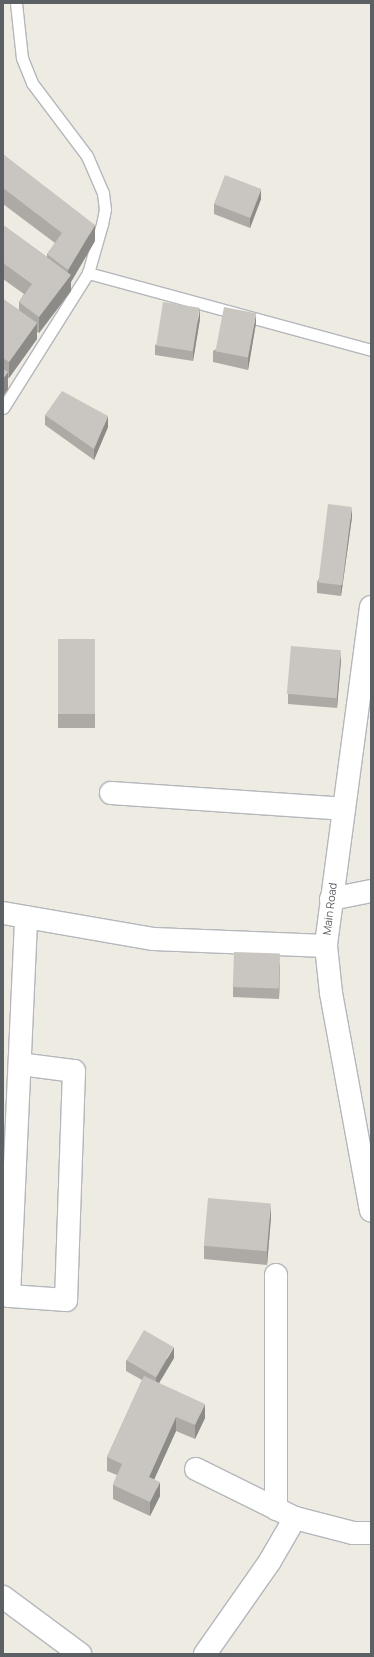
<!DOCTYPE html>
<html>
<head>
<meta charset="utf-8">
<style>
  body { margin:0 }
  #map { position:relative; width:374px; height:1657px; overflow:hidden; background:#eeebe3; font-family:Manrope,sans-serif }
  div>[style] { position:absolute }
  .roads { filter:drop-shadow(1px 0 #b4b7bb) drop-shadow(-1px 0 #b4b7bb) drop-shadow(0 1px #b4b7bb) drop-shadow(0 -1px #b4b7bb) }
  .lane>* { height:11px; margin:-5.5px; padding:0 5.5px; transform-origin:5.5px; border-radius:5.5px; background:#fff }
  .street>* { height:22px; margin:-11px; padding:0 11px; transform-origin:11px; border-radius:11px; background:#fff }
  .secondary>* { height:22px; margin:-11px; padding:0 11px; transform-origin:11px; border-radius:11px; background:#fff }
  .wall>* { inset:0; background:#adaaa6; transform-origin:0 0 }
  .shaded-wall>* { inset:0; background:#8d8b87 }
  .building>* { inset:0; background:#c9c6c1; transform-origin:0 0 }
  span { translate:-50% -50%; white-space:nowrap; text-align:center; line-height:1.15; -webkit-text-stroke:3px #fff; paint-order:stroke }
  .street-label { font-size:11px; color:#5b6064 }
  .frame { position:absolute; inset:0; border:4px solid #5b6064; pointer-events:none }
</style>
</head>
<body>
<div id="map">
  <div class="roads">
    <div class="lane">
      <div style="left:16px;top:3px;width:55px;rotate:83.8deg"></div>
      <div style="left:22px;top:58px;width:27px;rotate:68deg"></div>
      <div style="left:32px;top:83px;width:91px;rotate:53deg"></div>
      <div style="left:87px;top:156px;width:40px;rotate:66.6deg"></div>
      <div style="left:103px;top:193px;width:16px;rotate:83deg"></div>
      <div style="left:105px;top:209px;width:15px;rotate:101deg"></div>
      <div style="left:102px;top:224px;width:51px;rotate:105.9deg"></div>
      <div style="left:3px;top:408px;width:160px;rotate:-57.8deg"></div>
      <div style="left:88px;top:273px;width:293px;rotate:15.2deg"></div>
    </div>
    <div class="street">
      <div style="left:371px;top:607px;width:342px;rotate:97.6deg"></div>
      <div style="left:326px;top:946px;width:47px;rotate:83.9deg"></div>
      <div style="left:331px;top:993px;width:221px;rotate:79.6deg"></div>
      <div style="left:111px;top:793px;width:233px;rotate:3.9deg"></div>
      <div style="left:331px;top:899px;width:41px;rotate:-11.3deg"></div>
      <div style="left:3px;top:913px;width:153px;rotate:9.8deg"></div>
      <div style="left:154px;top:939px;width:172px;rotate:2.3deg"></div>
      <div style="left:20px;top:1064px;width:54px;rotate:7.4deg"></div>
      <div style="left:74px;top:1071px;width:229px;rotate:92deg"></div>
      <div style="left:66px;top:1300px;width:57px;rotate:-176deg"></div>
      <div style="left:9px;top:1296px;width:379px;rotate:-87.4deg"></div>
      <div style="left:196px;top:1469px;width:110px;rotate:26.3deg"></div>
      <div style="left:295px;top:1518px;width:60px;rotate:14.5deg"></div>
      <div style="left:353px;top:1533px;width:18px"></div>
      <div style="left:276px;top:1509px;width:234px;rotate:-90deg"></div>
      <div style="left:205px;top:1654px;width:113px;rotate:-55deg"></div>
      <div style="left:270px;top:1561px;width:50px;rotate:-59.8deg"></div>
    </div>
    <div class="secondary">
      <div style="left:3px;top:1597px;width:96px;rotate:36.5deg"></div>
    </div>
  </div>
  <div class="wall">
    <div style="clip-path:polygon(3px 154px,95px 241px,71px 282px,71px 291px,39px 333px,37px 332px,37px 339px,9px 378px,8px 378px,8px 389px,3px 396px,3px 299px,19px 310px,19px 302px,24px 294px,3px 279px,3px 225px,47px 257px,47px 254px,55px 243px,3px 204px)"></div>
    <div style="clip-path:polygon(261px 199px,250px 228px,214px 214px,214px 204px)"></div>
    <div style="clip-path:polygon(200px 319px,193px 361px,155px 355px,155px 345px)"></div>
    <div style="clip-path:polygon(256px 323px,248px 370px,213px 362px,213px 351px)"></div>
    <div style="clip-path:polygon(45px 415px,108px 427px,94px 460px,45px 425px)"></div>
    <div style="clip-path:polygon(352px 517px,341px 596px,317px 593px,317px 582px)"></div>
    <div style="left:58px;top:639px;width:37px;height:89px"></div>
    <div style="clip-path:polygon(341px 660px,337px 708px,288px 704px,288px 694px)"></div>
    <div style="clip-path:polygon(280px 964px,279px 999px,233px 997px,233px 987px)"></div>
    <div style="clip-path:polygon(271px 1217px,267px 1265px,204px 1259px,204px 1246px)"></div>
    <div style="clip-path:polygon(174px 1358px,159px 1383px,205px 1418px,195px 1439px,176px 1431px,154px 1479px,160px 1496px,150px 1516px,113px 1499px,113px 1485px,117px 1475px,107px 1471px,107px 1457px,142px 1380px,126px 1371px,126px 1360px)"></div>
  </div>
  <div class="shaded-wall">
    <div style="clip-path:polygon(261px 189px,261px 199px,250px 228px,250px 217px)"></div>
    <div style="clip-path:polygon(95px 225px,95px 241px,71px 282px,71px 291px,39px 333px,39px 317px,68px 278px,68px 270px)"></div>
    <div style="clip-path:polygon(200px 308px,200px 319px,193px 361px,193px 351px)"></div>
    <div style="clip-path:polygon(256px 313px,256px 323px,248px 370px,248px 359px)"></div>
    <div style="clip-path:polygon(37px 323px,37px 339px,9px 378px,9px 362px)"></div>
    <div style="clip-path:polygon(8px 372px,8px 389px,3px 396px,3px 379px)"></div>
    <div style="clip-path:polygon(108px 416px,108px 427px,94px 460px,94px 449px)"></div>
    <div style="clip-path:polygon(352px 507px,352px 517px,341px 596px,341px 586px)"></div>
    <div style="clip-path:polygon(341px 650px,341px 660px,337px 708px,337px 698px)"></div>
    <div style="clip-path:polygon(280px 954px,280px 964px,279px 999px,279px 988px)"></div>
    <div style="clip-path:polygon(271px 1203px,271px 1217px,267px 1265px,267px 1251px)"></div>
    <div style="clip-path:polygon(174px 1347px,174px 1358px,156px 1388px,156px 1378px)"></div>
    <div style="clip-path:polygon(205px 1404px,205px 1418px,195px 1439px,195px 1425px)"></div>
    <div style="clip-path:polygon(176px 1417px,176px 1431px,149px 1491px,149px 1477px)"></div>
    <div style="clip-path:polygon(160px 1482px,160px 1496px,150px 1516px,150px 1502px)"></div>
  </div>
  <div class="building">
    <div style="clip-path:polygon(3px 154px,95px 225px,68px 270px,47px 254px,62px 233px,3px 188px)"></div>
    <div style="left:225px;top:175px;width:39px;height:31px;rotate:21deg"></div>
    <div style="clip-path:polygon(3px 225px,71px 275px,39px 317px,19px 302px,32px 284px,3px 263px)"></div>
    <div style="clip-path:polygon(3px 299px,37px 323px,9px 362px,3px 358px)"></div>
    <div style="left:163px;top:302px;width:37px;height:44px;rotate:9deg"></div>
    <div style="left:224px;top:307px;width:33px;height:45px;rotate:11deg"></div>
    <div style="clip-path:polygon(3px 369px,8px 372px,3px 379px)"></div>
    <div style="clip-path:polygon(62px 391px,108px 416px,94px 449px,45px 415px)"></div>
    <div style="left:328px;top:504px;width:24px;height:79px;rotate:7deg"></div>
    <div style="left:58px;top:639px;width:37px;height:75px"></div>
    <div style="left:291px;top:646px;width:50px;height:48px;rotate:5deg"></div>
    <div style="left:234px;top:952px;width:46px;height:35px;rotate:2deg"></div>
    <div style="left:208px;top:1198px;width:63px;height:48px;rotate:5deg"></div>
    <div style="left:144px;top:1330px;width:34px;height:35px;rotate:30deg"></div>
    <div style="clip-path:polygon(144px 1376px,205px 1404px,195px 1425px,176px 1417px,149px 1477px,160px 1482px,150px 1502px,113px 1485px,122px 1464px,107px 1457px)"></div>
  </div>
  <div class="street-label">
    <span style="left:330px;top:909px;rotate:-83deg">Main Road</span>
  </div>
  <div class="frame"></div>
</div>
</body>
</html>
